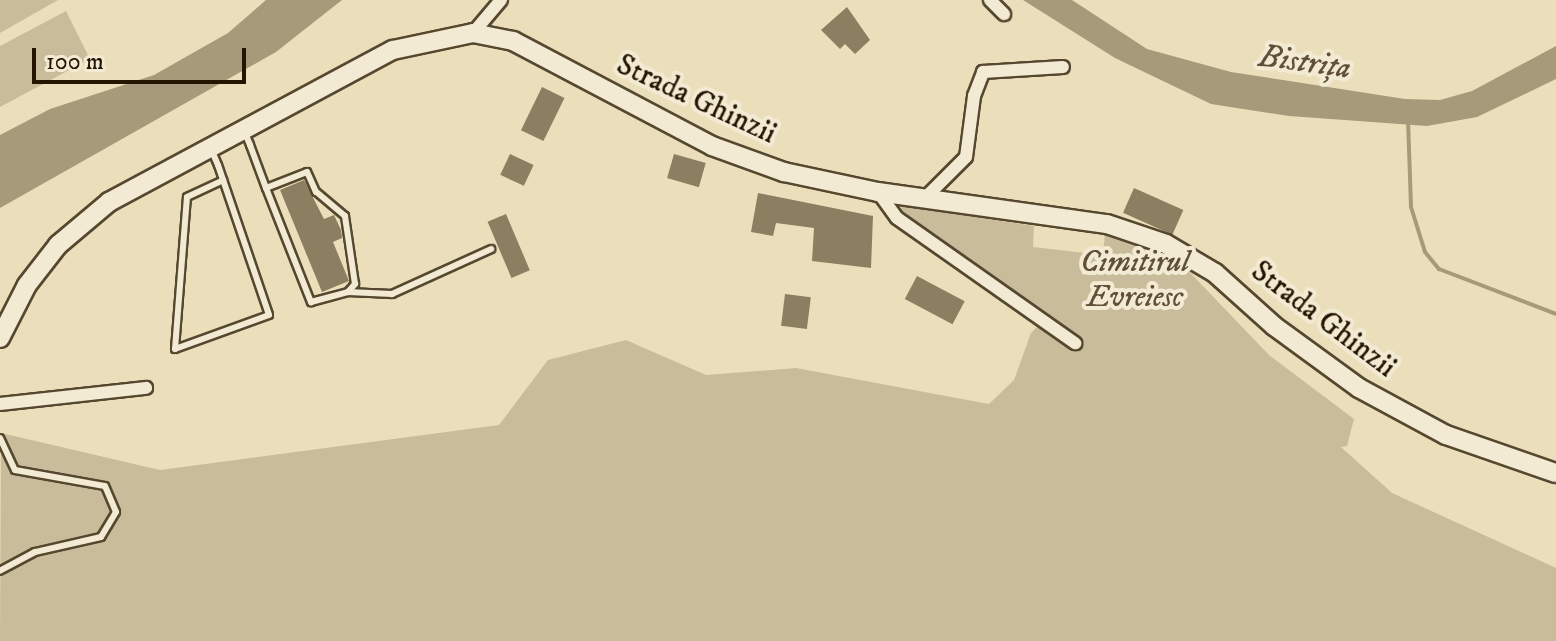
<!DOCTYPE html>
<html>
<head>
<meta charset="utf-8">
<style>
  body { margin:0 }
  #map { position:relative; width:1556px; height:641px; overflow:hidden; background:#ebdfbb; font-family:"IM FELL DW Pica",serif }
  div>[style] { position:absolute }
  .green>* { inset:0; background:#c9bc9b }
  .water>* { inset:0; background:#a79a7b }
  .stream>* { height:4px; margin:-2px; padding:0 2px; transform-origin:2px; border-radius:2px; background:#a79a7b }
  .building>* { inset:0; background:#8b7e61; transform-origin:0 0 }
  .roads { filter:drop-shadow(2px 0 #56472f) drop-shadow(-2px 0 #56472f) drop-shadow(0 2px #56472f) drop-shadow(0 -2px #56472f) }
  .lane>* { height:6px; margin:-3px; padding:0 3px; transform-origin:3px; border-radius:3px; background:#f2ead3 }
  .street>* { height:12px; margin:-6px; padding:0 6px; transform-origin:6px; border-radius:6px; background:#f2ead3 }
  .secondary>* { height:18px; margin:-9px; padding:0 9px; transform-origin:9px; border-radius:9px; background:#f2ead3 }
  span { translate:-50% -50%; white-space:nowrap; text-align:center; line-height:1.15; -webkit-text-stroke:8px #f2ead3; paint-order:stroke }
  .street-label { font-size:30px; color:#241400 }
  .park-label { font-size:30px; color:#5e4f36; font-style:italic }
  .water-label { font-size:32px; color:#5f5037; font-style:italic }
  .scale { position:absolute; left:32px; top:48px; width:214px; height:36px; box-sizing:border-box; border:4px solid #241400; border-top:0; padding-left:10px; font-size:24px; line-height:28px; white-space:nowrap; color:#241400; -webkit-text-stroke:6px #f2ead3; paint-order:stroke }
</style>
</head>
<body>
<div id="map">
  <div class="green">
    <div style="clip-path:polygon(0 0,58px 0,0 33px)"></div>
    <div style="clip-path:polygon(66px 11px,90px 59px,0 107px,0 46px)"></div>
    <div style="clip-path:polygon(902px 206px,1034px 226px,1033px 247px,1103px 255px,1105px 232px,1177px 259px,1269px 355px,1354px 419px,1347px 446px,1341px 447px,1392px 493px,1556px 568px,1556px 641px,0 641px,1px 433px,160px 470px,499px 425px,548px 360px,626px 340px,706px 375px,796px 368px,989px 404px,1014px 380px,1031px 333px,1049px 315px,900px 214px)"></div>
  </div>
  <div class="water">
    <div style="clip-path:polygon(266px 0,342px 0,276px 52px,0 208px,0 135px,50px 109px,154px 75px,228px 33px)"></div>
    <div style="clip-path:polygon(1023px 0,1072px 0,1147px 49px,1231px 72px,1405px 99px,1440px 100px,1472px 91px,1556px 46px,1556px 79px,1477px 117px,1427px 126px,1289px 116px,1211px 104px,1115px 58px)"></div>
  </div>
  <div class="stream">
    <div style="left:1408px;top:120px;width:87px;rotate:88deg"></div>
    <div style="left:1411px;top:207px;width:47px;rotate:72.7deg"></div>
    <div style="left:1425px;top:252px;width:22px;rotate:51deg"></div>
    <div style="left:1439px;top:269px;width:125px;rotate:21deg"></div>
  </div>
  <div class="building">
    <div style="clip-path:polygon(847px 7px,870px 40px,855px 54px,845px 44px,840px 49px,821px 30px)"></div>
    <div style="left:542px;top:87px;width:25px;height:48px;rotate:26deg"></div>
    <div style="left:510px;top:154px;width:26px;height:23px;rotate:25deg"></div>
    <div style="left:674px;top:154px;width:33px;height:25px;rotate:16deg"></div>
    <div style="clip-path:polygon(304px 180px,324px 219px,334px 215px,341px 230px,342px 238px,333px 242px,349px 281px,322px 292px,280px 190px)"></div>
    <div style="left:1134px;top:188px;width:54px;height:27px;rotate:24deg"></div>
    <div style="clip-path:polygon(758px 193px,873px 216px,871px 268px,812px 261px,814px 228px,776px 223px,773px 236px,751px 232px)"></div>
    <div style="left:506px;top:214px;width:61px;height:20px;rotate:67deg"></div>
    <div style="left:917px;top:276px;width:54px;height:26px;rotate:28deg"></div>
    <div style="left:785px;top:294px;width:26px;height:32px;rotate:7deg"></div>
  </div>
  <div class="roads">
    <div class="lane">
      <div style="left:245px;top:133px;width:13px;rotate:67deg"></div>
      <div style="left:250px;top:145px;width:46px;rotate:69.6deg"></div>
      <div style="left:266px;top:188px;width:123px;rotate:68.5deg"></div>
      <div style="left:311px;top:302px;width:38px;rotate:-15deg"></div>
      <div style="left:348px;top:292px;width:11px;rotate:-49deg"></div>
      <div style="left:355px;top:284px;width:69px;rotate:-98.4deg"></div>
      <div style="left:345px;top:216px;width:38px;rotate:-140deg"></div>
      <div style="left:316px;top:192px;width:22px;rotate:-114deg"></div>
      <div style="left:307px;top:172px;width:44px;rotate:158.7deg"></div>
      <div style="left:212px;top:151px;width:15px;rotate:67deg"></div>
      <div style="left:218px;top:165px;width:158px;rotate:71.2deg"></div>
      <div style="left:269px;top:315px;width:100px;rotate:160.1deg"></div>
      <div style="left:175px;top:349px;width:152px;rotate:-85.5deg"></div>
      <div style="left:187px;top:197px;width:40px;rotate:-25deg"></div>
      <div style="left:348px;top:292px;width:44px;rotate:2.6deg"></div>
      <div style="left:392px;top:294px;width:109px;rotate:-24.4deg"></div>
      <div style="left:0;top:438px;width:35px;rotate:65deg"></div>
      <div style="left:15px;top:470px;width:91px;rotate:10.1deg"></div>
      <div style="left:105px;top:486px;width:28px;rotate:67deg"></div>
      <div style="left:116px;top:512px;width:29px;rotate:121deg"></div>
      <div style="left:101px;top:537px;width:68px;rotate:167.2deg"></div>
      <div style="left:35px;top:552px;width:40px;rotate:152deg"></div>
    </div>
    <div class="street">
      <div style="left:990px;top:0;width:20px;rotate:45deg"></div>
      <div style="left:473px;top:33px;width:43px;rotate:-49.7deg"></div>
      <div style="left:878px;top:192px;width:32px;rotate:54deg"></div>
      <div style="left:897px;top:218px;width:218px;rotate:35.1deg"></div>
      <div style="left:925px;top:198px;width:58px;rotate:-45deg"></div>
      <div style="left:966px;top:157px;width:62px;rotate:-82.5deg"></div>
      <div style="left:974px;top:96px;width:26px;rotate:-69deg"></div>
      <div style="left:983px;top:72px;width:80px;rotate:-3.6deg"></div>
      <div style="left:0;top:404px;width:147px;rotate:-6.3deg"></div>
    </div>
    <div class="secondary">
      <div style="left:0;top:338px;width:59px;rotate:-63deg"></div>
      <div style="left:27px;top:285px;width:51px;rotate:-52.2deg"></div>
      <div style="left:58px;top:245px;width:67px;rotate:-40.1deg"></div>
      <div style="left:109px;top:202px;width:322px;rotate:-28.2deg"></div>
      <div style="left:393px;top:50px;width:82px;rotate:-12deg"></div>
      <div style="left:473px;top:33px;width:41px;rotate:11.3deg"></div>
      <div style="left:513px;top:41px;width:225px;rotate:27.8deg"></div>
      <div style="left:712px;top:146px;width:77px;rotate:19.9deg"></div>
      <div style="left:784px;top:172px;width:96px;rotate:12deg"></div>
      <div style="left:878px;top:192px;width:231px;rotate:8deg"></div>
      <div style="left:1107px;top:224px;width:62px;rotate:18.7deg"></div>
      <div style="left:1166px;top:244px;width:57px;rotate:30.6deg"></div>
      <div style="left:1215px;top:273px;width:79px;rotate:41.9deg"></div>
      <div style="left:1274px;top:326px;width:105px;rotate:36.1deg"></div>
      <div style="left:1359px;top:388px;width:99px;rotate:28.4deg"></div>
      <div style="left:1446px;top:435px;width:116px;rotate:19.1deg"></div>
    </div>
  </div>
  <div class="street-label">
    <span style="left:696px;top:100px;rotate:25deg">Strada Ghinzii</span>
    <span style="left:1323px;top:320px;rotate:37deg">Strada Ghinzii</span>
  </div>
  <div class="park-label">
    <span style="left:1135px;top:280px">Cimitirul<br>Evreiesc</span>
  </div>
  <div class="water-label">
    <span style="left:1305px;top:63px;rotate:8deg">Bistrița</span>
  </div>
  <div class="scale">100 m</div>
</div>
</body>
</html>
